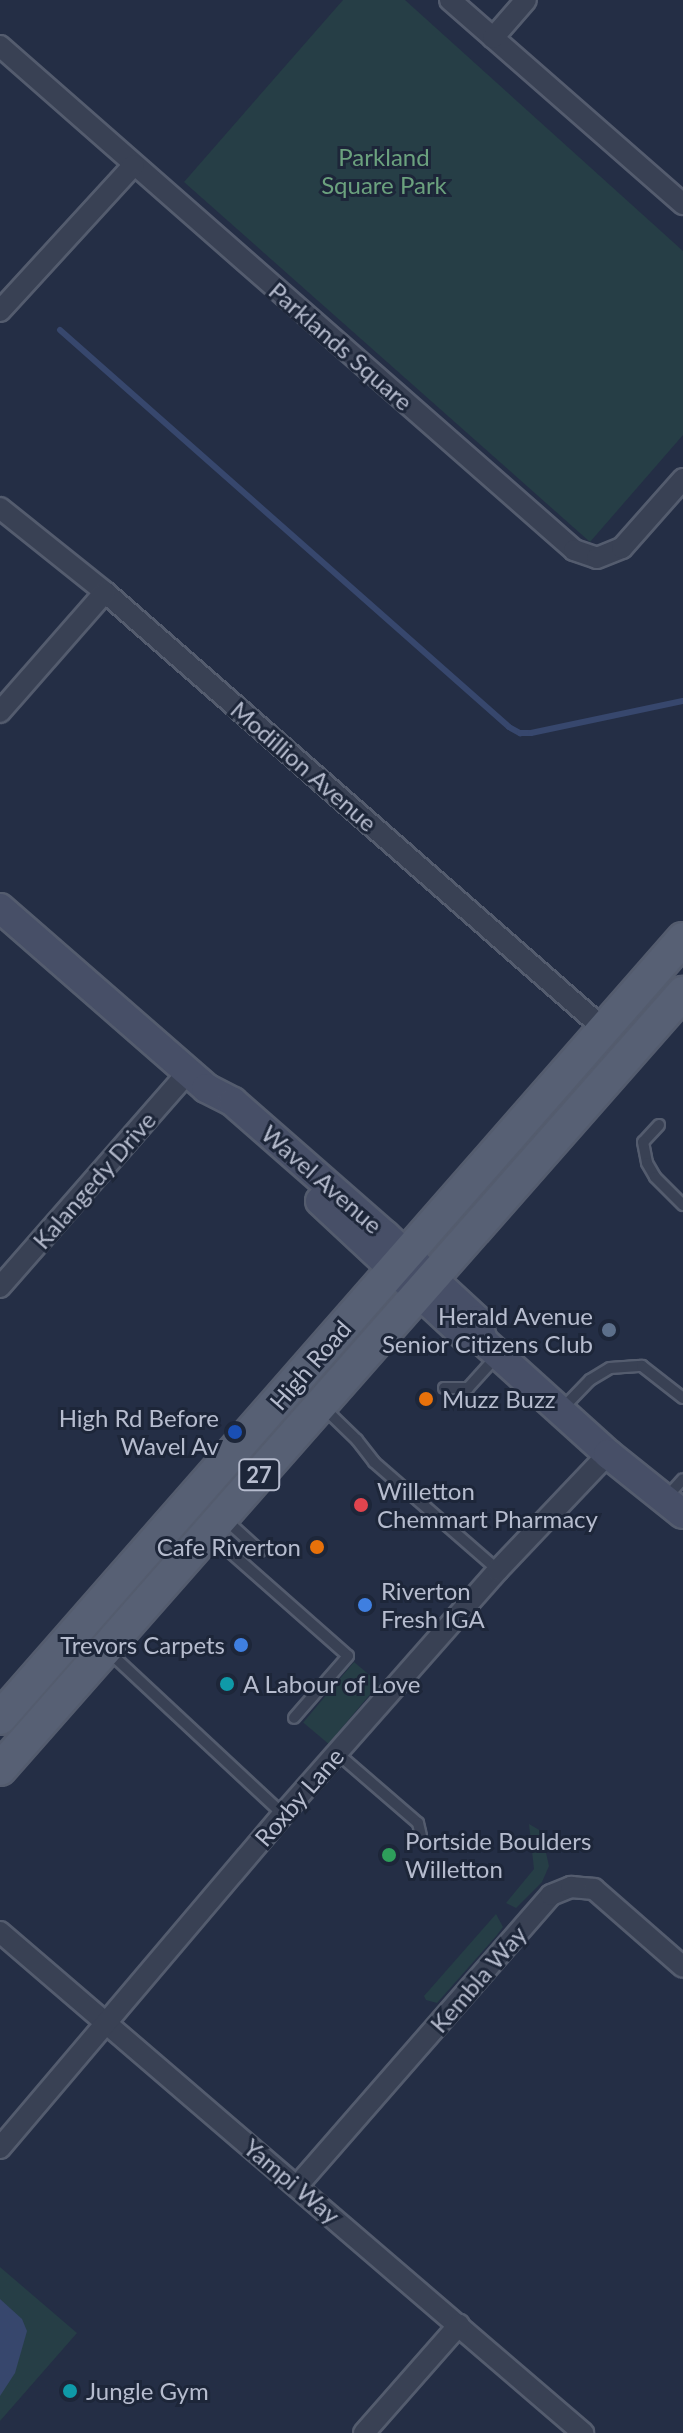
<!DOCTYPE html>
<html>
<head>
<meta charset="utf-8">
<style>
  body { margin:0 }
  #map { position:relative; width:683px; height:2433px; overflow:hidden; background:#242e45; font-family:Lato,sans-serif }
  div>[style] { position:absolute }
  .green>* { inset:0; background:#263e46; transform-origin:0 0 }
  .water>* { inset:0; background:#37476d }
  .stream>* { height:6px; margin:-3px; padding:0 3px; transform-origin:3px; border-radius:3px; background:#37476d }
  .roads { filter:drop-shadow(2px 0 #545c6e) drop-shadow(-2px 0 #545c6e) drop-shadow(0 2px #545c6e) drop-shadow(0 -2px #545c6e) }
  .lane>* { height:10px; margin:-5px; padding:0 5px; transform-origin:5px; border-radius:5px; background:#394154 }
  .street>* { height:20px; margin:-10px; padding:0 10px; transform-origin:10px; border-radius:10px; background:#394154 }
  .secondary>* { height:28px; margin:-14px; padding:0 14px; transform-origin:14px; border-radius:14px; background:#474f67 }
  .primary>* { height:32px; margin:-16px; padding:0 16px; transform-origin:16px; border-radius:16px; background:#576074 }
  .dots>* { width:22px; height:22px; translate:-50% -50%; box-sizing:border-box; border:4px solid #1d2639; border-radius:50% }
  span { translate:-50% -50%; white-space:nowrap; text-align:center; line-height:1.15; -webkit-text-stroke:6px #1d2639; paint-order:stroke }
  .shield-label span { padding:2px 6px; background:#1d2639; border:2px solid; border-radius:6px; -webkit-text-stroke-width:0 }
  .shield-label { font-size:22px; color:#b6bcce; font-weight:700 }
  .park-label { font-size:24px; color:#6ba17e }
  .street-label { font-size:24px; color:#b6bcce }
  .poi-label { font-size:24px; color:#b6bcce }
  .right { translate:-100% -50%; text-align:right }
  .left { translate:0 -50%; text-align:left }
</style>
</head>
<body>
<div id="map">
  <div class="green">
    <div style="clip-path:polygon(343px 0,405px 0,683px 251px,683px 435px,590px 542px,184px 182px)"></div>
    <div style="left:354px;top:1662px;width:33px;height:79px;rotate:40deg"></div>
    <div style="clip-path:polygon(529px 1824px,541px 1831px,549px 1866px,542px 1882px,516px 1908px,506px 1903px,534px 1869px)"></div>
    <div style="clip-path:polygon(496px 1914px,503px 1927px,497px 1935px,437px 2003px,426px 2000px,424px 1996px)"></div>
    <div style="clip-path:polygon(0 2267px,77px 2333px,0 2421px)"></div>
  </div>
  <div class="water">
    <div style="clip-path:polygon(0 2299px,22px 2319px,27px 2331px,15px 2373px,0 2396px)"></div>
  </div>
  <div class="stream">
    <div style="left:60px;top:330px;width:599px;rotate:41.48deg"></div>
    <div style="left:509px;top:727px;width:13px;rotate:29deg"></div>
    <div style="left:520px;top:733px;width:11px"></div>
    <div style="left:531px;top:733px;width:155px;rotate:-11.9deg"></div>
  </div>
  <div class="roads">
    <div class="lane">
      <div style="left:659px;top:1125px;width:23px;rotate:133deg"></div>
      <div style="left:643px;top:1142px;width:21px;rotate:79deg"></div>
      <div style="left:647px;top:1163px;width:16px;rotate:60deg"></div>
      <div style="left:655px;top:1177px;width:40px;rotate:45deg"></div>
      <div style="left:444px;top:1388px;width:24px"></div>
      <div style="left:468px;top:1388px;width:42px;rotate:-47.9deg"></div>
      <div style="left:324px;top:1408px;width:46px;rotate:44.1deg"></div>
      <div style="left:357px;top:1440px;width:28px;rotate:52deg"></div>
      <div style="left:374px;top:1462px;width:164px;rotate:41.1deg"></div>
      <div style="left:561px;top:1410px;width:42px;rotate:-46deg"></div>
      <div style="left:590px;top:1380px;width:23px;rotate:-31deg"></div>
      <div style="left:610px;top:1368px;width:32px;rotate:-4deg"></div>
      <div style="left:642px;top:1366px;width:52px;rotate:38deg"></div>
      <div style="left:666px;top:1498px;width:25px;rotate:-48deg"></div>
      <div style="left:226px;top:1520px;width:46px;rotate:42.4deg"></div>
      <div style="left:212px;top:1536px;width:181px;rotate:41.4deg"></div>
      <div style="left:348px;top:1656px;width:82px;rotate:131.1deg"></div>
      <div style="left:109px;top:1652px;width:238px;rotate:43deg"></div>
      <div style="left:337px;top:1753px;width:107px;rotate:40.8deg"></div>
      <div style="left:418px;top:1823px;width:13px;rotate:77deg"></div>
    </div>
    <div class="street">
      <div style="left:450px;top:0;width:310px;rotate:41.2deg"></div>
      <div style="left:493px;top:38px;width:50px;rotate:-49deg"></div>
      <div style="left:0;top:46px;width:764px;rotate:41.28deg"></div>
      <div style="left:574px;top:550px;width:24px;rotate:19deg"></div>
      <div style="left:597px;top:558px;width:27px;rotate:-22deg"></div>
      <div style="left:622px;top:548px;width:92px;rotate:-48.5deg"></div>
      <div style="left:0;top:311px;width:198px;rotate:-47.5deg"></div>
      <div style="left:0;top:508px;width:134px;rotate:38.7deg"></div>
      <div style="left:105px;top:592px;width:663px;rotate:41.21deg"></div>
      <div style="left:0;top:712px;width:159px;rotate:-48.8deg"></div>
      <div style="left:0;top:1287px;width:286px;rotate:-48.8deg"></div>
      <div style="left:0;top:1932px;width:769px;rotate:40.67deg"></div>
      <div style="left:0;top:2148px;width:438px;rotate:-49.7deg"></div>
      <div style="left:283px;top:1814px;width:325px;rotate:-48.6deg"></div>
      <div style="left:498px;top:1570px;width:160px;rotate:-46.5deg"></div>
      <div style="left:298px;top:2185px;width:385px;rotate:-48.9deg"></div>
      <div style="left:551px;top:1895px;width:22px;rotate:-22deg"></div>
      <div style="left:571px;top:1887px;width:23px;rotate:5deg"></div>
      <div style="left:594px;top:1889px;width:118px;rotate:41.2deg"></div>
      <div style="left:364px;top:2433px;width:144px;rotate:-48.7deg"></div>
    </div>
    <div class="secondary">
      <div style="left:0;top:908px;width:274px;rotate:41.1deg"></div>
      <div style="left:206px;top:1088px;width:30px;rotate:27deg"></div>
      <div style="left:233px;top:1102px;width:202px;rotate:41.2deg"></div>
      <div style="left:385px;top:1235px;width:125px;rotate:42.7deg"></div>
      <div style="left:477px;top:1320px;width:22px;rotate:74deg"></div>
      <div style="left:320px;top:1201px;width:201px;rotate:43deg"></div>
      <div style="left:467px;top:1338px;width:16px;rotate:11deg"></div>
      <div style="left:483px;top:1341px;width:169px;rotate:42.1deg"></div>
      <div style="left:608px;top:1454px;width:96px;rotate:38.7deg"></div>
    </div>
    <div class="primary">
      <div style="left:0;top:1718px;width:1036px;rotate:-48.76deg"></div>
      <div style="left:0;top:1769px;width:1034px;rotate:-48.65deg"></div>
    </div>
  </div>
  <div class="dots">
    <div style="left:609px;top:1330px;background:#5c6f8a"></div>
    <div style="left:426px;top:1399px;background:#e8710a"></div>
    <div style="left:235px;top:1432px;background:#1a4fb4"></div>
    <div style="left:361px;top:1505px;background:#e0444e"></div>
    <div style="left:317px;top:1547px;background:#e8710a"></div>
    <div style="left:365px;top:1605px;background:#3f7fe0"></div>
    <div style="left:241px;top:1645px;background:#3f7fe0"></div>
    <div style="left:227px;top:1684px;background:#0f9aa8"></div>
    <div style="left:389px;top:1855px;background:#2e9e5b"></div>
    <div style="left:70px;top:2391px;background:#0f9aa8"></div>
  </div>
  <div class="shield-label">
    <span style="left:259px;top:1475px">27</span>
  </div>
  <div class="park-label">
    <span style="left:384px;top:171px">Parkland<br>Square Park</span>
  </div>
  <div class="street-label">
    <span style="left:341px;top:346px;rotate:41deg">Parklands Square</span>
    <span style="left:304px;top:766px;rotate:41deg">Modillion Avenue</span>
    <span style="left:322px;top:1179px;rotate:41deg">Wavel Avenue</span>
    <span style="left:94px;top:1180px;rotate:-49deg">Kalangedy Drive</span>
    <span style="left:310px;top:1365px;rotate:-49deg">High Road</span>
    <span style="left:299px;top:1797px;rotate:-49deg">Roxby Lane</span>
    <span style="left:478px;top:1979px;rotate:-49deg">Kembla Way</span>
    <span style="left:292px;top:2181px;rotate:40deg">Yampi Way</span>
  </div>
  <div class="poi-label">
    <span class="right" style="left:593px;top:1330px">Herald Avenue<br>Senior Citizens Club</span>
    <span class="left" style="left:442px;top:1399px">Muzz Buzz</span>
    <span class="right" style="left:219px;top:1432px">High Rd Before<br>Wavel Av</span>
    <span class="left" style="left:377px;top:1505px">Willetton<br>Chemmart Pharmacy</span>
    <span class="right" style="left:301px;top:1547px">Cafe Riverton</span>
    <span class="left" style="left:381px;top:1605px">Riverton<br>Fresh IGA</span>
    <span class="right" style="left:225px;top:1645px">Trevors Carpets</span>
    <span class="left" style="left:243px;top:1684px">A Labour of Love</span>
    <span class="left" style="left:405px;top:1855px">Portside Boulders<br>Willetton</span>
    <span class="left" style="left:86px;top:2391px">Jungle Gym</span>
  </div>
</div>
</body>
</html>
